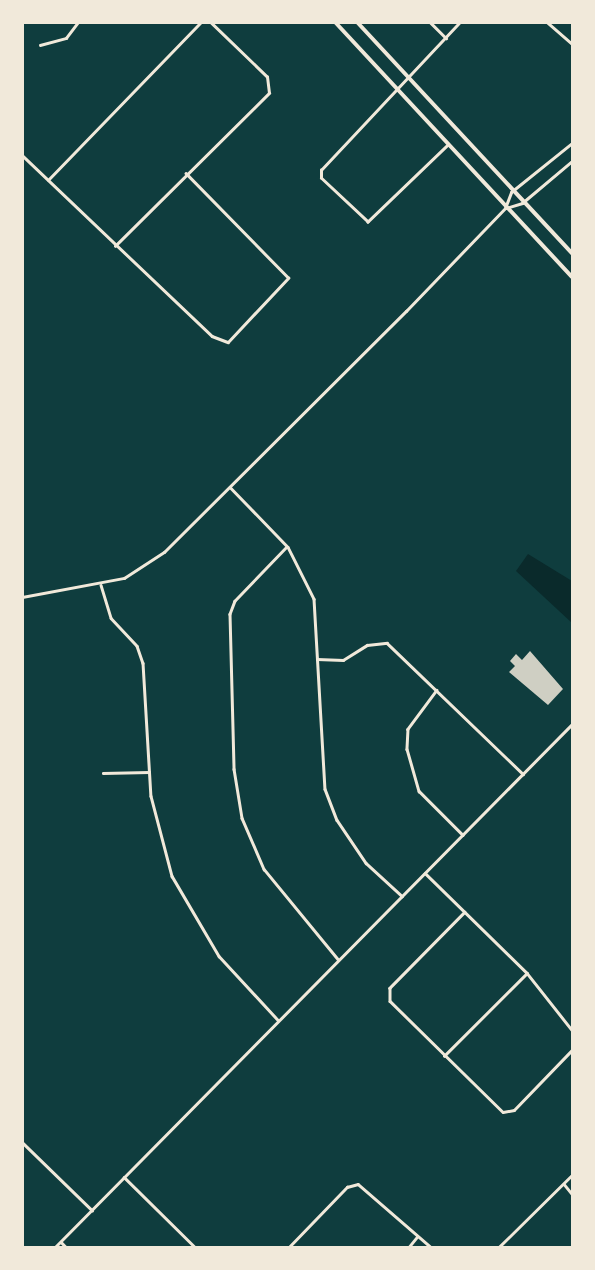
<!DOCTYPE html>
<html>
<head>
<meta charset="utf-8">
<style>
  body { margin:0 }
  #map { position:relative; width:595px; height:1270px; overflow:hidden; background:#0f3d3e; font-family:"Exo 2",sans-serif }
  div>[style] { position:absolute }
  .water>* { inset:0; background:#0a2a2b }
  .building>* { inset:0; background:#cfcfc3 }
  .minor>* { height:2.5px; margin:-1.25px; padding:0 1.25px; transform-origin:1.25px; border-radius:1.25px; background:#f1e9da }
  .tertiary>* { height:3px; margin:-1.5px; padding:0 1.5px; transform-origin:1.5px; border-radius:1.5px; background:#f1e9da }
  .secondary>* { height:4px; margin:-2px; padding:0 2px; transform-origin:2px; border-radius:2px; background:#f1e9da }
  span { translate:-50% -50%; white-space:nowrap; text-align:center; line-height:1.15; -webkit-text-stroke:4.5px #f1e9da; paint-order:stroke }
  .frame { position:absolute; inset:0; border:24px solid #f1e9da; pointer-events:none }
</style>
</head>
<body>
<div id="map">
  <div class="water">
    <div style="clip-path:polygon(528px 554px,572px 581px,572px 623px,516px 571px)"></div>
  </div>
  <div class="building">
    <div style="clip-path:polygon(530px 651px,563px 689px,548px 705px,509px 672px,515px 666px,510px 661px,516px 654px,522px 660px)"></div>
  </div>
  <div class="minor">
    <div style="left:430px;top:22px;width:23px;rotate:45deg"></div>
    <div style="left:547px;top:22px;width:33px;rotate:41deg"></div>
    <div style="left:40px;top:45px;width:27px;rotate:-15deg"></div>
    <div style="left:66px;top:38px;width:20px;rotate:-53deg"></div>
    <div style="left:448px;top:145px;width:111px;rotate:136.1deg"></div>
    <div style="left:368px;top:222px;width:64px;rotate:-136.9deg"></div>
    <div style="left:321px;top:178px;width:8px;rotate:-90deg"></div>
    <div style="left:321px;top:170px;width:203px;rotate:-46.8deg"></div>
    <div style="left:22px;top:155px;width:262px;rotate:43.6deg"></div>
    <div style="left:212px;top:336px;width:17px;rotate:21deg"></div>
    <div style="left:228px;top:342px;width:88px;rotate:-46.8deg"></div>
    <div style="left:288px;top:278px;width:146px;rotate:-134.4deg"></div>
    <div style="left:48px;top:180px;width:220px;rotate:-45.9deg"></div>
    <div style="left:115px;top:246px;width:217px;rotate:-44.8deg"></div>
    <div style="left:269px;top:93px;width:16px;rotate:-97deg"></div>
    <div style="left:267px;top:77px;width:79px;rotate:-136deg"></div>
    <div style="left:230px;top:487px;width:83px;rotate:46deg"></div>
    <div style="left:288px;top:547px;width:58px;rotate:63.4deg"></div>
    <div style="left:314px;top:599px;width:190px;rotate:86.7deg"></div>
    <div style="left:325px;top:789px;width:33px;rotate:69deg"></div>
    <div style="left:337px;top:820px;width:52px;rotate:56deg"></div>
    <div style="left:366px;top:863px;width:49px;rotate:42.5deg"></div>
    <div style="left:287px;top:547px;width:75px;rotate:133.9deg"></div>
    <div style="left:235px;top:601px;width:14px;rotate:111deg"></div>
    <div style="left:230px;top:614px;width:155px;rotate:88.5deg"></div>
    <div style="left:234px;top:769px;width:50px;rotate:80.7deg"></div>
    <div style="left:242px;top:818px;width:56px;rotate:66.7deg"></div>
    <div style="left:264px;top:869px;width:117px;rotate:50.6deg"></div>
    <div style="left:101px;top:585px;width:34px;rotate:73deg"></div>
    <div style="left:111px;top:618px;width:38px;rotate:47deg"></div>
    <div style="left:137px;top:646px;width:18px;rotate:71deg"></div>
    <div style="left:143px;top:663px;width:133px;rotate:86.6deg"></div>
    <div style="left:151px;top:796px;width:83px;rotate:75.3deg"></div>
    <div style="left:172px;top:876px;width:93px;rotate:59.6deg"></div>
    <div style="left:219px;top:956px;width:87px;rotate:47.3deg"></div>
    <div style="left:317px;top:659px;width:26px;rotate:2deg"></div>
    <div style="left:343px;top:660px;width:28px;rotate:-32deg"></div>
    <div style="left:367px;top:645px;width:20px;rotate:-6deg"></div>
    <div style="left:387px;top:643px;width:189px;rotate:43.9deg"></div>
    <div style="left:437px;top:690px;width:49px;rotate:126.6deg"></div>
    <div style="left:408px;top:729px;width:20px;rotate:93deg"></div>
    <div style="left:407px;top:749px;width:44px;rotate:74.1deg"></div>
    <div style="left:419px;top:791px;width:62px;rotate:45deg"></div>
    <div style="left:103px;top:773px;width:46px;rotate:-1.2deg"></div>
    <div style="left:425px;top:873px;width:143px;rotate:44.4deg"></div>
    <div style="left:527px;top:973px;width:73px;rotate:51.7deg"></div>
    <div style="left:465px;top:912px;width:107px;rotate:134.6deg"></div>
    <div style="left:390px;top:988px;width:13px;rotate:90deg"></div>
    <div style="left:390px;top:1001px;width:158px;rotate:44.5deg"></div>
    <div style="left:503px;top:1112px;width:11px;rotate:-10deg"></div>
    <div style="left:514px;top:1110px;width:83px;rotate:-46deg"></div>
    <div style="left:444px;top:1056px;width:117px;rotate:-45deg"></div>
    <div style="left:22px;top:1142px;width:98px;rotate:44.2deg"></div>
    <div style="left:124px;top:1177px;width:101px;rotate:44.6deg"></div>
    <div style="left:564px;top:1184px;width:13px;rotate:51deg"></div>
    <div style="left:61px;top:1242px;width:8px;rotate:45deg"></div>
    <div style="left:288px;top:1248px;width:85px;rotate:-46deg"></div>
    <div style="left:347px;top:1187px;width:11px;rotate:-15deg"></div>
    <div style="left:358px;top:1184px;width:98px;rotate:40.9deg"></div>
    <div style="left:408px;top:1248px;width:14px;rotate:-51deg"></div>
    <div style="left:498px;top:1248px;width:104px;rotate:-44.6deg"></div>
  </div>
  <div class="tertiary">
    <div style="left:506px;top:208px;width:17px;rotate:-17deg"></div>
    <div style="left:522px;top:203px;width:65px;rotate:-40deg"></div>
    <div style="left:22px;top:597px;width:104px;rotate:-10.6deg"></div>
    <div style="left:124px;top:578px;width:48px;rotate:-33deg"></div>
    <div style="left:164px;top:552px;width:342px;rotate:-44.9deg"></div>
    <div style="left:406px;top:311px;width:143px;rotate:-46.1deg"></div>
    <div style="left:505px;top:208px;width:17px;rotate:-69deg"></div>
    <div style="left:511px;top:192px;width:78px;rotate:-38.8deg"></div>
    <div style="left:54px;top:1248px;width:737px;rotate:-45.33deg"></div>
  </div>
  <div class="secondary">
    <div style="left:335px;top:22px;width:348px;rotate:47.1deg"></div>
    <div style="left:357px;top:22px;width:316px;rotate:47.1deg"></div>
  </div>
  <div class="frame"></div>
</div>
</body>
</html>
